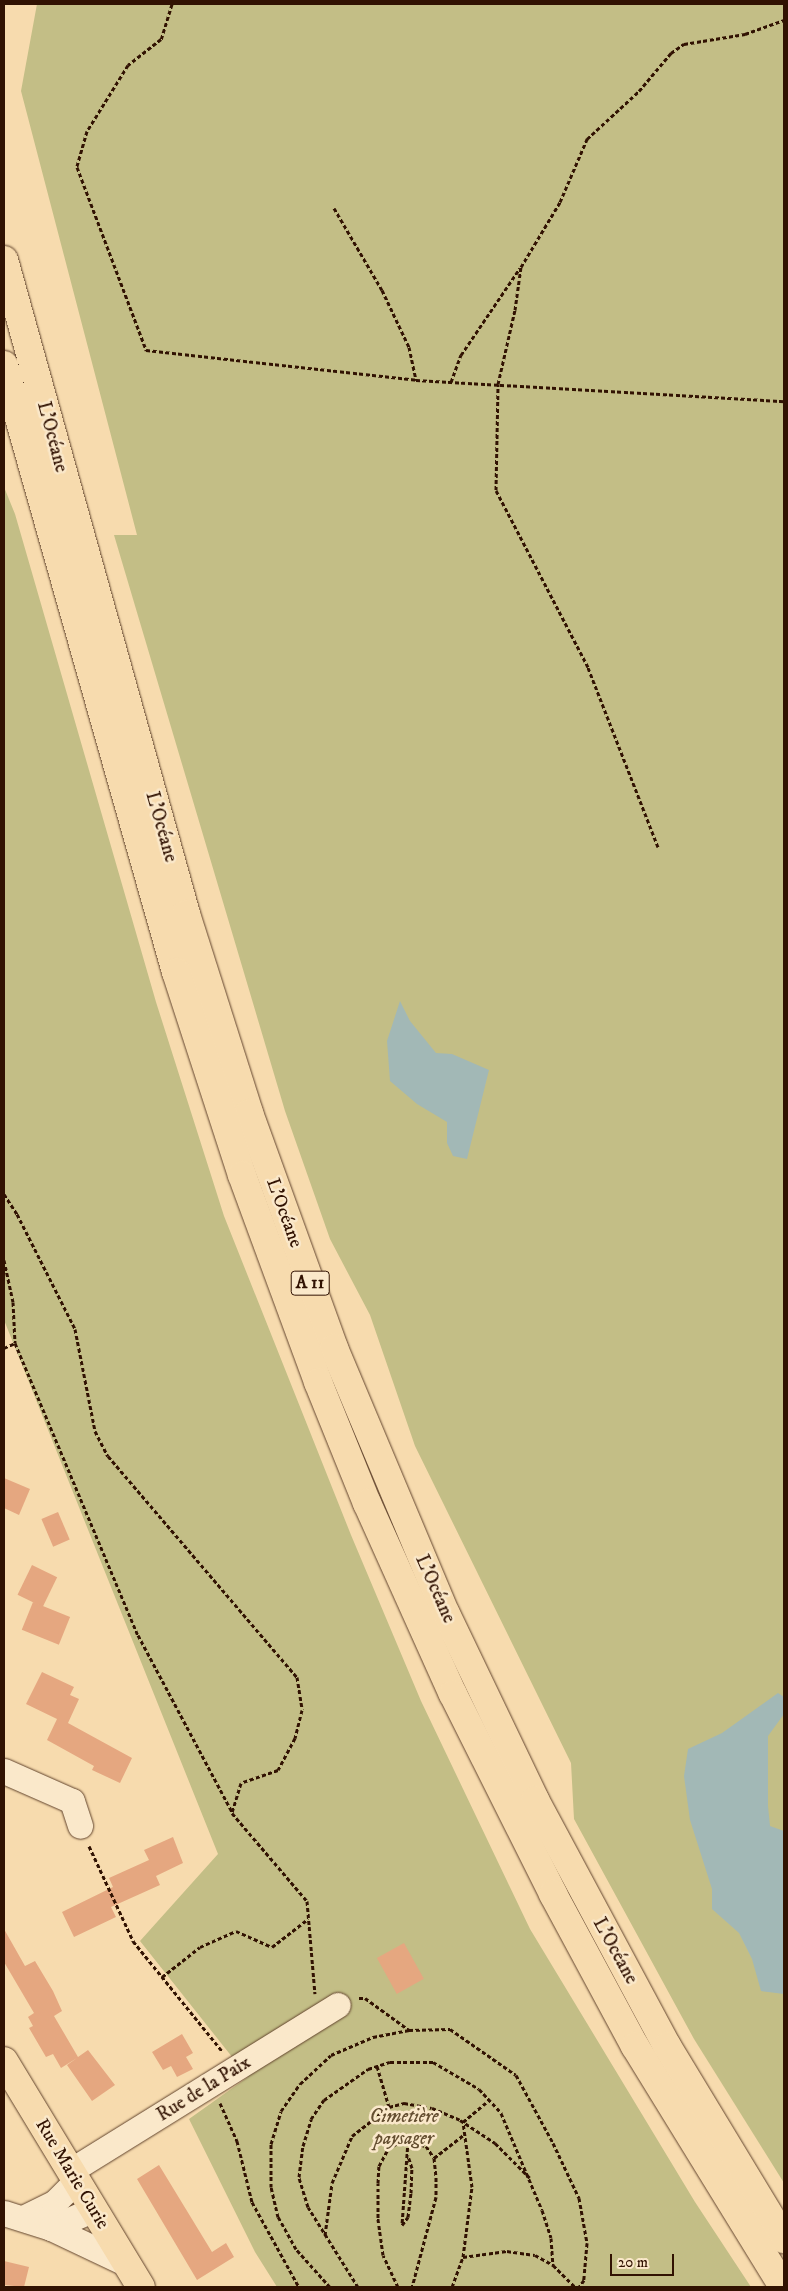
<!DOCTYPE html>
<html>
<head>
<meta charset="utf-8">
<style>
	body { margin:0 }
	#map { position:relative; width:788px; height:2291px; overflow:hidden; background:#f7dbae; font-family:"IM FELL DW Pica",serif }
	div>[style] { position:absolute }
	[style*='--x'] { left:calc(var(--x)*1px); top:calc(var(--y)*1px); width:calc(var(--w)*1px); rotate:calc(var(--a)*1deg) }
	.green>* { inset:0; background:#c3be86 }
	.water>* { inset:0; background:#a2b8b6 }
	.building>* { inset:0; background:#e5a780; transform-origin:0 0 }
	.path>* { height:3px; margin-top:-1.5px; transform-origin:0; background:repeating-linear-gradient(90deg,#311202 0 4px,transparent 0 6.5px) }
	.roads { filter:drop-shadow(0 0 1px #62442d) drop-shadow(0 0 1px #62442d) }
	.minor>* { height:25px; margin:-12.5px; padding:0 12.5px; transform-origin:12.5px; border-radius:12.5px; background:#fae8ca }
	.major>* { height:28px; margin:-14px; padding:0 14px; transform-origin:14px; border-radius:14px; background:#f7dbae }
	.highway>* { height:28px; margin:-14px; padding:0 14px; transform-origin:14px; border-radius:14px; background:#f7dbae }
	span { translate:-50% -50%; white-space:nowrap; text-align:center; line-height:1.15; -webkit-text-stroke:5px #fae8ca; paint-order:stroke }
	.shield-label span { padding:1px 4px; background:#fae8ca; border:1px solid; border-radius:4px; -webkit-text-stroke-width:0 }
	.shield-label { font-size:18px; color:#311202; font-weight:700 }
	.street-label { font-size:19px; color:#311202 }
	.park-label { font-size:19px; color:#644e30; font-style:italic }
	.frame { position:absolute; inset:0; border:5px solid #311202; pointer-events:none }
	.scale { position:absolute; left:610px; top:2254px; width:64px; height:22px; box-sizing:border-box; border:2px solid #311202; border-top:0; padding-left:6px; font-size:15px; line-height:18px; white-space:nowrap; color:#311202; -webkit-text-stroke:4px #fae8ca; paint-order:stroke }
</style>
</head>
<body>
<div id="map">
	<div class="green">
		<div style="clip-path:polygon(37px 4px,784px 4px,784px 2183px,694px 2039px,574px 1819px,571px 1763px,415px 1446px,370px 1315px,330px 1239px,285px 1111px,114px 535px,137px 535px,21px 91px)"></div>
		<div style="clip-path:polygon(4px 487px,15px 514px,156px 1002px,224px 1216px,351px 1535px,421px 1701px,530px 1929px,695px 2202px,751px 2287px,277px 2287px,255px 2252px,189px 2119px,248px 2077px,140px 1941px,218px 1854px,4px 1320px)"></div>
	</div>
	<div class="water">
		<div style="clip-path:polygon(400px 1001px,410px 1021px,436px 1053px,452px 1054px,489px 1070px,467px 1159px,453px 1156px,447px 1143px,447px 1122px,417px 1104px,390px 1081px,387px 1041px)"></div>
		<div style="clip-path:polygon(778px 1693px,784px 1697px,784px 1714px,768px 1736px,768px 1806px,770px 1826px,784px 1831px,784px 1994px,761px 1991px,752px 1959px,739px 1933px,712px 1909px,712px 1889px,690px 1820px,684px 1776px,688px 1749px,722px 1733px)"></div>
	</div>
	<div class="building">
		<div style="clip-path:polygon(4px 1478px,30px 1489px,19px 1515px,4px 1508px)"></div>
		<div style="left:58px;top:1512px;width:30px;height:18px;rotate:67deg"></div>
		<div style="left:32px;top:1565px;width:28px;height:33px;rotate:26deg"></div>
		<div style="left:33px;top:1602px;width:40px;height:30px;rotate:22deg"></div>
		<div style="clip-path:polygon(42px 1672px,74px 1687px,70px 1695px,79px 1699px,68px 1723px,132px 1758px,120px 1783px,92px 1770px,94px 1766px,47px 1740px,57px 1719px,26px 1704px)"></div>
		<div style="clip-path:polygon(173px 1837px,183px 1863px,156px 1876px,160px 1885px,111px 1907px,116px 1917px,74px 1937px,62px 1912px,113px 1887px,109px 1878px,149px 1860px,144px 1850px)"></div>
		<div style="clip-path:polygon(4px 1929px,25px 1966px,35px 1961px,53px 1991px,62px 2011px,54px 2016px,78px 2057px,88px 2050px,115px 2085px,92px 2101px,67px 2065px,77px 2058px,61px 2068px,53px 2054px,46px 2057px,29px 2028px,33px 2026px,28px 2017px,34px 2013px,4px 1962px)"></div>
		<div style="left:404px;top:1943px;width:41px;height:31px;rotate:61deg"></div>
		<div style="clip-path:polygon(182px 2034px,193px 2053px,186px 2057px,193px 2069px,177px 2077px,171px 2066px,163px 2070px,152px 2052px)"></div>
		<div style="clip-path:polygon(159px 2165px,212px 2252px,226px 2243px,234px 2257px,197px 2280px,137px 2179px)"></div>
		<div style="clip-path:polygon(4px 2261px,29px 2267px,24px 2287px,4px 2285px)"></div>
	</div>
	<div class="path">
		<div style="--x:172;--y:4;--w:37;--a:107"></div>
		<div style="--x:161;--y:39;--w:42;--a:141.8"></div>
		<div style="--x:128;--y:65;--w:78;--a:121.8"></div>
		<div style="--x:87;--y:131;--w:37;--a:106"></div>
		<div style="--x:77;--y:167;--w:196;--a:69.3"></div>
		<div style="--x:146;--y:350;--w:272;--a:6.3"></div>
		<div style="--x:416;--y:380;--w:369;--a:3.3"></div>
		<div style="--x:334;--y:208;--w:95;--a:59.7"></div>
		<div style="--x:382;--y:290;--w:63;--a:64.7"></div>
		<div style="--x:409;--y:347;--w:34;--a:78"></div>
		<div style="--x:451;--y:382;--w:29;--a:-70"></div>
		<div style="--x:461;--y:355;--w:105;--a:-55.9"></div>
		<div style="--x:658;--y:847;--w:193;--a:-111.3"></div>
		<div style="--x:588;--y:667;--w:199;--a:-117.5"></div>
		<div style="--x:496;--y:490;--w:106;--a:-88.9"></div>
		<div style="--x:498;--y:384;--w:76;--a:-77.1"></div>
		<div style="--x:515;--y:310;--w:43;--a:-82.1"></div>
		<div style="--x:521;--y:267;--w:76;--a:-59"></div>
		<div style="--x:560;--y:202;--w:69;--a:-66.8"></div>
		<div style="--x:587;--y:139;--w:71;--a:-42.7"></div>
		<div style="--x:639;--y:91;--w:50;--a:-49.9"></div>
		<div style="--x:671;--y:53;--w:16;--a:-35"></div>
		<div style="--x:684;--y:44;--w:62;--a:-9.3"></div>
		<div style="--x:745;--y:34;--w:41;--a:-19.7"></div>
		<div style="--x:4;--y:1194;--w:24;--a:57"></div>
		<div style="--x:17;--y:1214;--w:129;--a:63.2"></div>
		<div style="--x:75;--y:1329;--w:104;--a:78.9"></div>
		<div style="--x:95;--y:1431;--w:28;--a:63"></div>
		<div style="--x:108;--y:1456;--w:291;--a:49.5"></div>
		<div style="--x:297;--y:1677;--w:33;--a:81"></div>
		<div style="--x:302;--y:1710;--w:29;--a:104"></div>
		<div style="--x:295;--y:1738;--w:36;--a:118"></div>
		<div style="--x:278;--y:1770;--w:39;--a:161"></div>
		<div style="--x:241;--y:1783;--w:31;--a:107"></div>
		<div style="--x:232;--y:1813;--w:116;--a:49.6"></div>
		<div style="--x:307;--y:1901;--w:93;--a:85.1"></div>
		<div style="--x:4;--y:1260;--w:43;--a:77.9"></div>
		<div style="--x:13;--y:1302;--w:41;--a:87.2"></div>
		<div style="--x:15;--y:1343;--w:317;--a:67.2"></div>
		<div style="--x:138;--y:1635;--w:200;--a:62"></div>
		<div style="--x:4;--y:1348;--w:12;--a:-24"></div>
		<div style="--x:89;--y:1846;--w:105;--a:65.1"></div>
		<div style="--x:133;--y:1941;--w:141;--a:51"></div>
		<div style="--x:162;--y:1977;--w:48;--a:-38.3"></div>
		<div style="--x:200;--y:1947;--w:39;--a:-24"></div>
		<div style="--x:236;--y:1931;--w:39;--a:24"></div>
		<div style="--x:272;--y:1947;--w:46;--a:-37.9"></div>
		<div style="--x:359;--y:1998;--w:6;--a:0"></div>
		<div style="--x:365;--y:1998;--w:54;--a:36"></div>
		<div style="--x:377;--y:2066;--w:43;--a:73.7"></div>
		<div style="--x:220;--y:2103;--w:42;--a:65.9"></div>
		<div style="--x:237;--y:2141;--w:63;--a:76.2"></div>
		<div style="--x:252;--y:2202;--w:97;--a:61.1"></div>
		<div style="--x:408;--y:2141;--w:84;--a:94.1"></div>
		<div style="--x:402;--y:2225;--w:10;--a:-53"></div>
		<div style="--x:408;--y:2217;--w:24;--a:-83"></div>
		<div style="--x:411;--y:2193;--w:25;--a:-88"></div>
		<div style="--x:412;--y:2168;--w:13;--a:-108"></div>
		<div style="--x:434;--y:2158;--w:39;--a:-38"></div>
		<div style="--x:325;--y:2235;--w:52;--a:-82.3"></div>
		<div style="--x:332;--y:2183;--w:51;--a:-66.9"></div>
		<div style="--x:352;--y:2136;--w:47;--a:-38.1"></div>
		<div style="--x:389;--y:2107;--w:16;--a:-15"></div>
		<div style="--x:404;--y:2103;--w:28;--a:10"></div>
		<div style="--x:432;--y:2108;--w:30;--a:23"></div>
		<div style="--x:460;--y:2120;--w:42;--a:33.3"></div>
		<div style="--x:495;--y:2143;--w:49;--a:45"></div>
		<div style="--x:463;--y:2257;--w:71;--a:-82.7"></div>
		<div style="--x:472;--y:2187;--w:66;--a:-97.9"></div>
		<div style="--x:463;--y:2122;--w:34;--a:-40"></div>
		<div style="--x:330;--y:2287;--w:51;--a:-131.8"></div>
		<div style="--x:296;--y:2249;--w:37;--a:-119"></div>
		<div style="--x:278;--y:2217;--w:31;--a:-103"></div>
		<div style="--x:271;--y:2187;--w:43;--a:-90"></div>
		<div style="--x:271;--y:2144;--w:34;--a:-73"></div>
		<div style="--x:281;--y:2111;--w:33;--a:-55"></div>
		<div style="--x:300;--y:2084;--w:42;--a:-43.1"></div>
		<div style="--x:331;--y:2055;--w:46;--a:-23.2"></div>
		<div style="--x:373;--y:2037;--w:37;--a:-11"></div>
		<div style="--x:409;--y:2030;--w:41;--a:-1.4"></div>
		<div style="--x:450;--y:2029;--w:80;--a:34.9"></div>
		<div style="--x:516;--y:2075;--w:77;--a:61.4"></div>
		<div style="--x:553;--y:2143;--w:61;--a:64.7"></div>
		<div style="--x:579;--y:2198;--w:46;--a:79.9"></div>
		<div style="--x:587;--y:2243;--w:37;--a:95"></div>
		<div style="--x:584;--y:2280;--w:9;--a:126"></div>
		<div style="--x:358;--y:2287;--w:94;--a:-122"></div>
		<div style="--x:308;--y:2207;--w:31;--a:-107"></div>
		<div style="--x:299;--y:2177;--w:31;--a:-83"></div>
		<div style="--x:303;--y:2146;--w:28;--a:-73"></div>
		<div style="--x:311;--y:2119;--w:23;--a:-56"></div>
		<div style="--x:324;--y:2100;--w:54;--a:-35.2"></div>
		<div style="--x:368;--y:2069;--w:23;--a:-18"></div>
		<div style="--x:390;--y:2062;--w:43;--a:0"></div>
		<div style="--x:433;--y:2062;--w:53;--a:30.4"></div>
		<div style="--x:479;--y:2089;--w:33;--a:47"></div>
		<div style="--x:501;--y:2113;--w:105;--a:67.1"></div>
		<div style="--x:542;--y:2210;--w:29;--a:72"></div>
		<div style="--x:551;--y:2238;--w:27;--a:86"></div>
		<div style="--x:398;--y:2287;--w:35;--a:-115"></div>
		<div style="--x:383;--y:2255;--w:37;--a:-98"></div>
		<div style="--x:378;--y:2218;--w:35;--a:-90"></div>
		<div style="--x:378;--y:2183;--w:17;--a:-87"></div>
		<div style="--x:379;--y:2166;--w:19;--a:-62"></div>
		<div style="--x:388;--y:2149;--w:15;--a:-32"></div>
		<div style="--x:401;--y:2141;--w:7;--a:0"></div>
		<div style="--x:408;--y:2141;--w:19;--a:16"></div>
		<div style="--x:426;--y:2146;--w:14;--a:56"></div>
		<div style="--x:434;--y:2158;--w:19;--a:84"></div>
		<div style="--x:436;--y:2177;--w:20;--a:90"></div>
		<div style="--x:436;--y:2197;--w:93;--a:104.9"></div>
		<div style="--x:452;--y:2287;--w:32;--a:-70"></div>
		<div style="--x:463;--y:2257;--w:44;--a:-7.8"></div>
		<div style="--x:507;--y:2251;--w:28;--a:8"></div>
		<div style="--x:535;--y:2255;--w:21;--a:29"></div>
		<div style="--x:553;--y:2265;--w:31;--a:45"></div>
	</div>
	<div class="roads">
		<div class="minor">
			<div style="--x:4;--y:1771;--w:74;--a:23.8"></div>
			<div style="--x:72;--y:1801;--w:26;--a:72"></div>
			<div style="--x:70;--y:2171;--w:315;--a:-31.8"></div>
			<div style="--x:4;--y:2213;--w:49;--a:17.7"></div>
			<div style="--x:51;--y:2228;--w:47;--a:-23.8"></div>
			<div style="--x:23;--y:2218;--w:34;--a:-26"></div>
			<div style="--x:54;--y:2203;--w:31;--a:-45"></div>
			<div style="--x:51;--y:2228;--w:84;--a:25.3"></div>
		</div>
		<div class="major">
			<div style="--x:4;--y:2061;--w:264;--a:58.8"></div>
		</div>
		<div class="highway">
			<div style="--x:4;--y:260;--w:679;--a:74.45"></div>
			<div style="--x:186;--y:914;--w:209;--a:72.4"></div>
			<div style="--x:249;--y:1113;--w:250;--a:70.1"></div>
			<div style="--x:334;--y:1348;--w:289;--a:67.2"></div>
			<div style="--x:446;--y:1614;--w:206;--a:64.4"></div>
			<div style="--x:535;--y:1800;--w:279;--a:61.8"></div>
			<div style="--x:667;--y:2046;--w:226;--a:58.8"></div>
			<div style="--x:4;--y:365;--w:631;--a:74.18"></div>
			<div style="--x:176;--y:972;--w:213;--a:72"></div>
			<div style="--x:242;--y:1175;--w:221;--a:69.8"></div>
			<div style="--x:318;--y:1382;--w:131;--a:68"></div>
			<div style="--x:367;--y:1503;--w:209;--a:65.8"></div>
			<div style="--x:453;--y:1694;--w:224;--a:63.4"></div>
			<div style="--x:553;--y:1894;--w:173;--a:61.7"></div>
			<div style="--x:635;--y:2046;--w:283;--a:58.4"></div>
		</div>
	</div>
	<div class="shield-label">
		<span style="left:310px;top:1283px">A 11</span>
	</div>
	<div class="street-label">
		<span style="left:52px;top:437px;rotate:75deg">L’Océane</span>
		<span style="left:161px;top:827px;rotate:74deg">L’Océane</span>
		<span style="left:284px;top:1213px;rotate:70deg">L’Océane</span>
		<span style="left:435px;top:1589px;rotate:66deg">L’Océane</span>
		<span style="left:615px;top:1951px;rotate:61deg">L’Océane</span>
		<span style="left:204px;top:2089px;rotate:-32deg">Rue de la Paix</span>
		<span style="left:72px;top:2174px;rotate:59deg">Rue Marie Curie</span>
	</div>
	<div class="park-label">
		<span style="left:404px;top:2128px">Cimetière<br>paysager</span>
	</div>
	<div class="frame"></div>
	<div class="scale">20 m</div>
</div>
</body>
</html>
